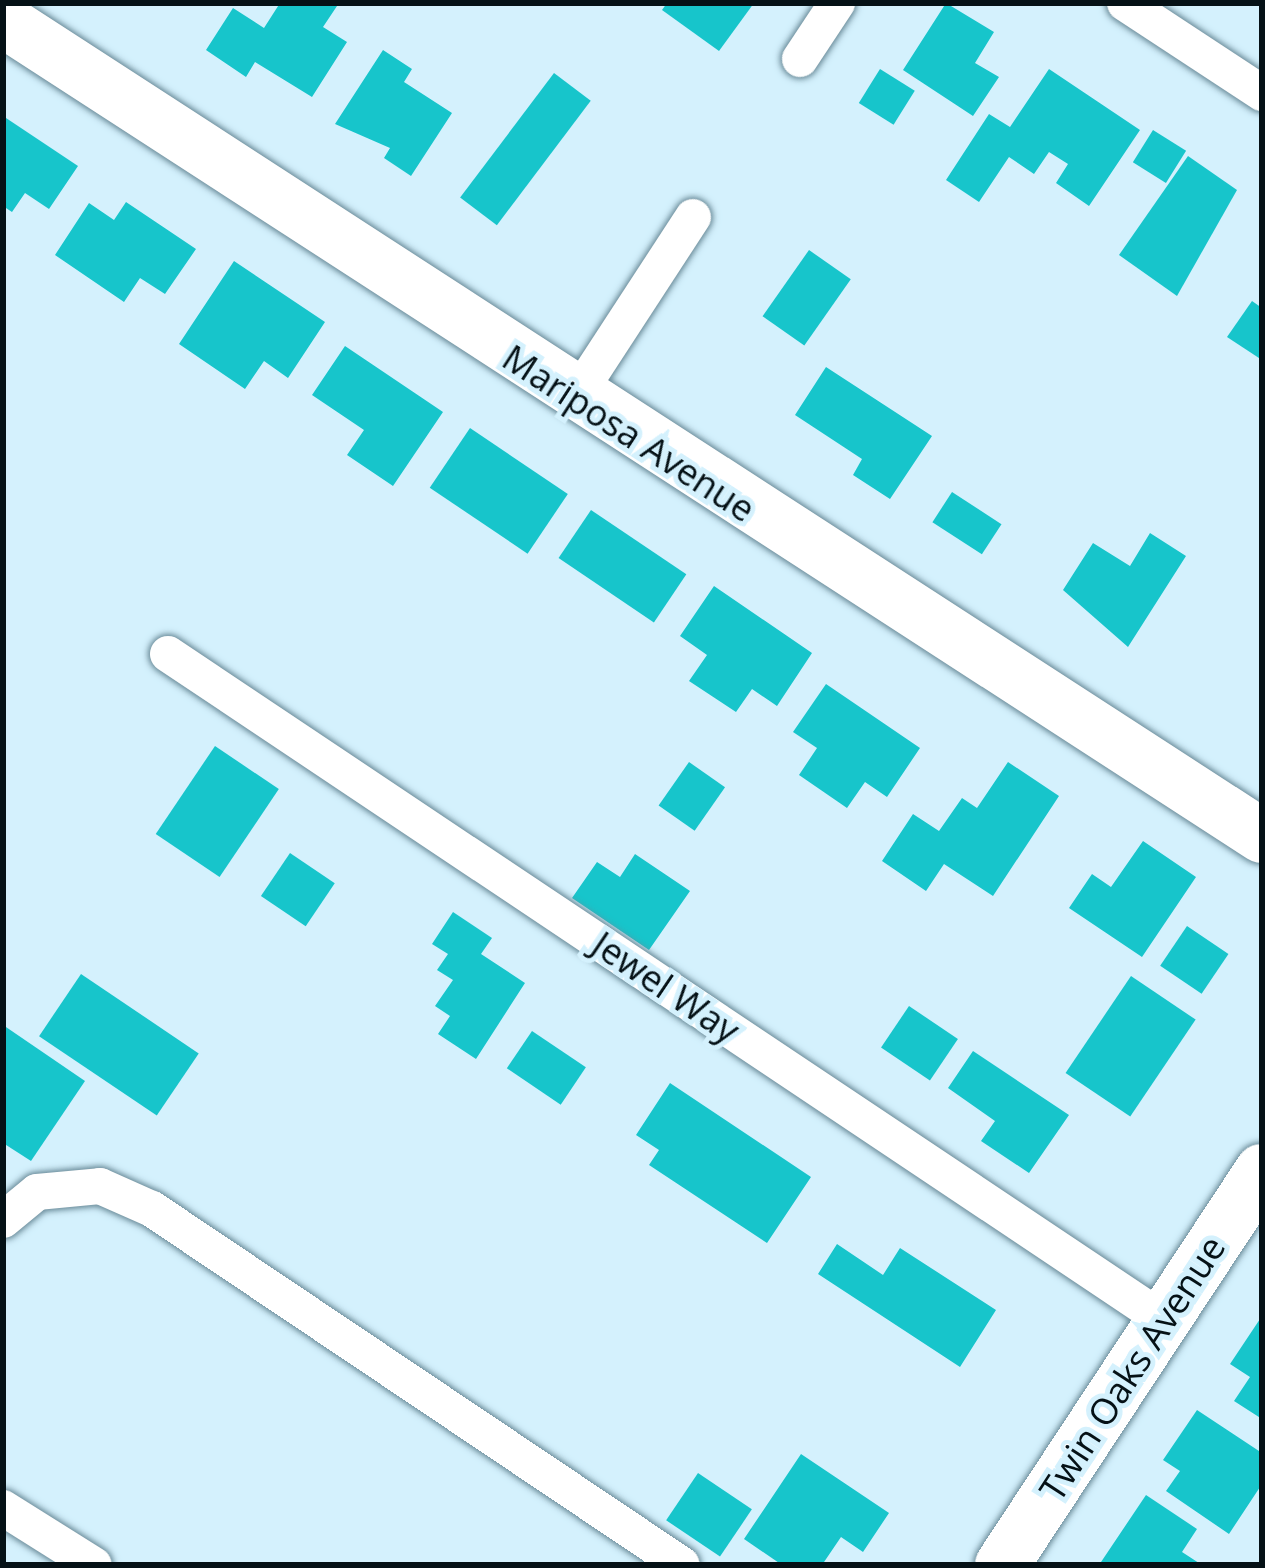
<!DOCTYPE html>
<html>
<head>
<meta charset="utf-8">
<style>
	body { margin:0 }
	#map { position:relative; width:1265px; height:1568px; overflow:hidden; background:#d4f1fd; font-family:"Open Sans",sans-serif }
	div>[style] { position:absolute }
	[style*='--x'] { left:calc(var(--x)*1px); top:calc(var(--y)*1px); width:calc(var(--w)*1px); rotate:calc(var(--a)*1deg) }
	.building>* { inset:0; background:#17c5cb; transform-origin:0 0 }
	.roads { filter:drop-shadow(0 0 3px #698a98) drop-shadow(0 0 3px #698a98) }
	.street>* { height:36px; margin:-18px; padding:0 18px; transform-origin:18px; border-radius:18px; background:#fff }
	.secondary>* { height:54px; margin:-27px; padding:0 27px; transform-origin:27px; border-radius:27px; background:#fff }
	span { translate:-50% -50%; white-space:nowrap; text-align:center; line-height:1.15; -webkit-text-stroke:10px #d4f1fd; paint-order:stroke }
	.street-label { font-size:36px; color:#051116 }
	.frame { position:absolute; inset:0; border:6px solid #051116; pointer-events:none }
</style>
</head>
<body>
<div id="map">
	<div class="building">
		<div style="clip-path:polygon(280px 3px,339px 3px,323px 27px,347px 42px,312px 97px,255px 62px,246px 77px,206px 50px,233px 8px,264px 28px)"></div>
		<div style="clip-path:polygon(667px 3px,754px 3px,719px 51px,662px 10px)"></div>
		<div style="clip-path:polygon(946px 3px,994px 32px,975px 63px,999px 77px,973px 116px,903px 70px)"></div>
		<div style="clip-path:polygon(383px 50px,412px 69px,404px 82px,452px 113px,411px 176px,384px 158px,390px 148px,335px 124px)"></div>
		<div style="left:880px;top:69px;width:41px;height:40px;rotate:32deg"></div>
		<div style="clip-path:polygon(1049px 69px,1140px 130px,1089px 206px,1056px 183px,1068px 164px,1049px 152px,1034px 174px,1009px 157px,979px 202px,946px 180px,989px 114px,1010px 127px)"></div>
		<div style="left:554px;top:73px;width:46px;height:156px;rotate:37deg"></div>
		<div style="clip-path:polygon(3px 116px,78px 166px,49px 209px,25px 193px,12px 212px,3px 206px)"></div>
		<div style="left:1153px;top:130px;width:39px;height:38px;rotate:32deg"></div>
		<div style="clip-path:polygon(1188px 156px,1237px 190px,1177px 296px,1119px 255px)"></div>
		<div style="clip-path:polygon(126px 202px,196px 249px,165px 294px,140px 278px,124px 302px,55px 255px,89px 203px,114px 220px)"></div>
		<div style="left:809px;top:250px;width:51px;height:81px;rotate:35deg"></div>
		<div style="clip-path:polygon(234px 261px,325px 322px,288px 378px,264px 361px,245px 389px,179px 344px)"></div>
		<div style="clip-path:polygon(1252px 301px,1262px 308px,1262px 360px,1227px 337px)"></div>
		<div style="clip-path:polygon(345px 346px,443px 412px,393px 486px,347px 455px,364px 430px,312px 395px)"></div>
		<div style="clip-path:polygon(826px 367px,932px 436px,890px 499px,853px 475px,862px 459px,795px 415px)"></div>
		<div style="left:470px;top:428px;width:118px;height:72px;rotate:34deg"></div>
		<div style="left:952px;top:492px;width:59px;height:36px;rotate:33deg"></div>
		<div style="left:591px;top:510px;width:115px;height:58px;rotate:34deg"></div>
		<div style="clip-path:polygon(1150px 533px,1186px 556px,1128px 647px,1063px 590px,1093px 543px,1130px 566px)"></div>
		<div style="clip-path:polygon(714px 586px,812px 653px,777px 706px,752px 689px,736px 712px,689px 681px,707px 655px,680px 636px)"></div>
		<div style="clip-path:polygon(826px 684px,920px 748px,887px 797px,865px 782px,847px 808px,799px 775px,817px 748px,793px 732px)"></div>
		<div style="left:215px;top:746px;width:77px;height:106px;rotate:34deg"></div>
		<div style="left:689px;top:762px;width:44px;height:53px;rotate:35deg"></div>
		<div style="clip-path:polygon(1008px 762px,1059px 796px,993px 896px,944px 864px,926px 891px,882px 861px,913px 814px,939px 831px,962px 798px,977px 808px)"></div>
		<div style="clip-path:polygon(1143px 841px,1196px 877px,1142px 957px,1069px 908px,1092px 874px,1111px 887px)"></div>
		<div style="left:290px;top:853px;width:54px;height:52px;rotate:34deg"></div>
		<div style="clip-path:polygon(635px 854px,690px 891px,649px 950px,572px 898px,597px 862px,620px 877px)"></div>
		<div style="clip-path:polygon(453px 912px,492px 938px,481px 954px,525px 983px,476px 1059px,438px 1034px,450px 1016px,435px 1006px,453px 980px,437px 970px,448px 954px,432px 944px)"></div>
		<div style="left:1187px;top:926px;width:50px;height:48px;rotate:34deg"></div>
		<div style="left:81px;top:974px;width:142px;height:75px;rotate:34deg"></div>
		<div style="left:1131px;top:976px;width:78px;height:117px;rotate:34deg"></div>
		<div style="left:909px;top:1006px;width:59px;height:50px;rotate:34deg"></div>
		<div style="clip-path:polygon(3px 1025px,85px 1081px,31px 1161px,3px 1143px)"></div>
		<div style="left:532px;top:1031px;width:65px;height:45px;rotate:34deg"></div>
		<div style="clip-path:polygon(973px 1051px,1069px 1115px,1029px 1173px,981px 1141px,995px 1121px,948px 1088px)"></div>
		<div style="clip-path:polygon(670px 1083px,811px 1177px,767px 1243px,649px 1165px,659px 1150px,636px 1135px)"></div>
		<div style="clip-path:polygon(837px 1244px,883px 1275px,900px 1248px,996px 1310px,960px 1367px,818px 1274px)"></div>
		<div style="clip-path:polygon(1262px 1316px,1262px 1419px,1234px 1401px,1250px 1377px,1230px 1364px)"></div>
		<div style="clip-path:polygon(1197px 1410px,1262px 1453px,1262px 1484px,1229px 1534px,1166px 1491px,1180px 1471px,1163px 1460px)"></div>
		<div style="clip-path:polygon(801px 1454px,889px 1513px,863px 1552px,841px 1537px,822px 1565px,782px 1565px,744px 1539px)"></div>
		<div style="left:698px;top:1473px;width:65px;height:57px;rotate:34deg"></div>
		<div style="clip-path:polygon(1146px 1495px,1197px 1529px,1182px 1552px,1202px 1565px,1099px 1565px)"></div>
	</div>
	<div class="roads">
		<div class="street">
			<div style="--x:1125;--y:3;--w:164;--a:33.3"></div>
			<div style="--x:800;--y:59;--w:67;--a:-56.5"></div>
			<div style="--x:575;--y:398;--w:216;--a:-56.9"></div>
			<div style="--x:168;--y:654;--w:1198;--a:33.77"></div>
			<div style="--x:3;--y:1220;--w:44;--a:-39.5"></div>
			<div style="--x:37;--y:1192;--w:63;--a:-5.4"></div>
			<div style="--x:100;--y:1186;--w:57;--a:23.9"></div>
			<div style="--x:152;--y:1209;--w:638;--a:33.89"></div>
			<div style="--x:3;--y:1508;--w:107;--a:32.1"></div>
		</div>
		<div class="secondary">
			<div style="--x:3;--y:20;--w:1500;--a:32.95"></div>
			<div style="--x:1002;--y:1565;--w:472;--a:-56.6"></div>
		</div>
	</div>
	<div class="street-label">
		<span style="left:629px;top:433px;rotate:33deg">Mariposa Avenue</span>
		<span style="left:666px;top:987px;rotate:34deg">Jewel Way</span>
		<span style="left:1132px;top:1368px;rotate:-57deg">Twin Oaks Avenue</span>
	</div>
	<div class="frame"></div>
</div>
</body>
</html>
